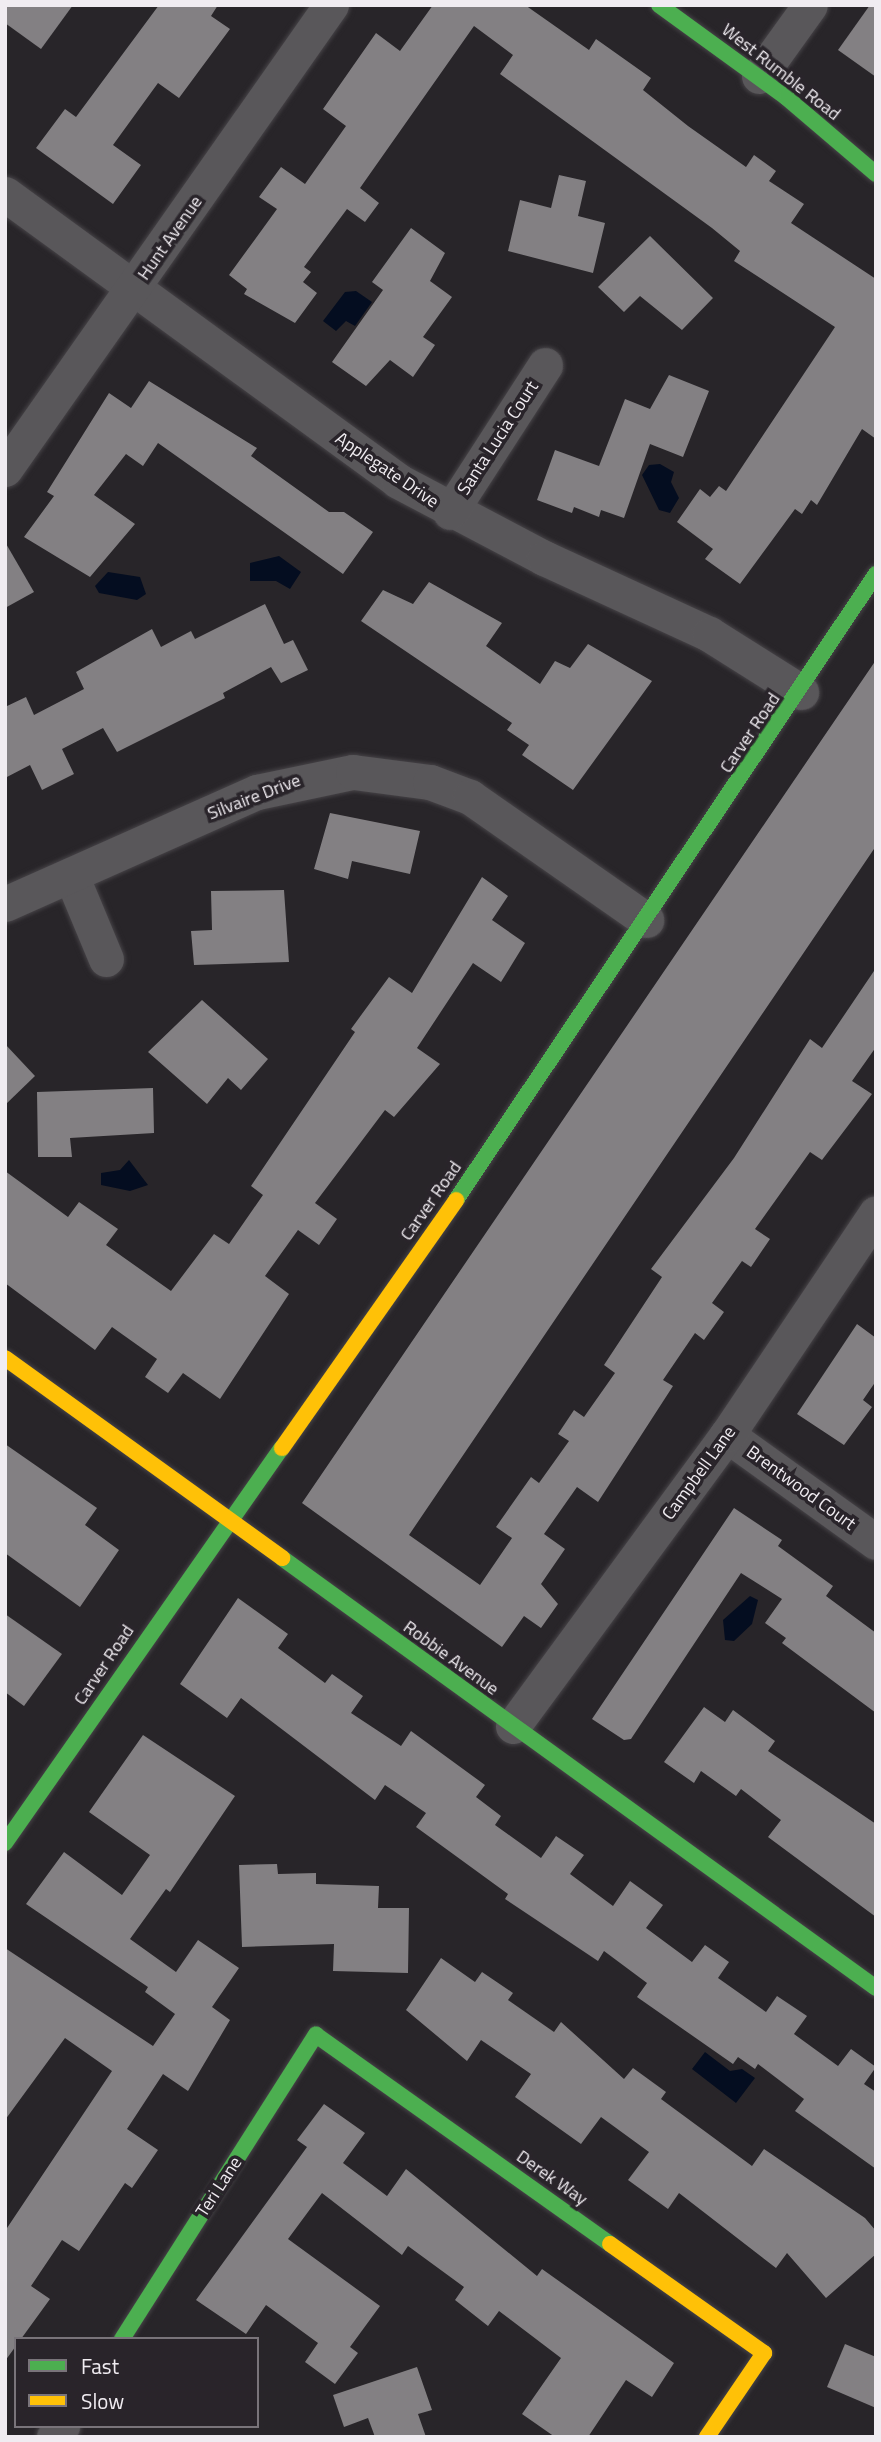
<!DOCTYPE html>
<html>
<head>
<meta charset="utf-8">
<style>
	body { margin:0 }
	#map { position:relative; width:881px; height:2442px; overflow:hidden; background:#282529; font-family:"Titillium Web",sans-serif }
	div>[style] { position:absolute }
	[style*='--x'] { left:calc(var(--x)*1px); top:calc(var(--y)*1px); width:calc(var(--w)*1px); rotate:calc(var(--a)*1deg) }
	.water>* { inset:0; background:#040d20 }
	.building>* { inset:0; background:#838083 }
	.roads { filter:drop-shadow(0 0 2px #464347) drop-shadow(0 0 2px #464347) }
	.street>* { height:35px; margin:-17.5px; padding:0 17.5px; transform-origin:17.5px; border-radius:17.5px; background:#59575a }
	.fast>* { height:16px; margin:-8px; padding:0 8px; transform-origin:8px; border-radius:8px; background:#4caf50 }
	.slow>* { height:16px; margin:-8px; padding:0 8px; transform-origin:8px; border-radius:8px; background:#ffc107 }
	span { translate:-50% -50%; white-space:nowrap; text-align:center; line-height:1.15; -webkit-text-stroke:7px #29242a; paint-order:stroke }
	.street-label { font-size:18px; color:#f0ecf1 }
	.frame { position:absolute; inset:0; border:7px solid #f0ecf1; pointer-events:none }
	.legend { position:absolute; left:14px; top:2337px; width:245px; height:91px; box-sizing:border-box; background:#29242a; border:2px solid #79747a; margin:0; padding:9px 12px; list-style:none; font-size:21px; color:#f0ecf1 }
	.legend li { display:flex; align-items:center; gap:14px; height:35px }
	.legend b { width:35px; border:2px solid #79747a }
</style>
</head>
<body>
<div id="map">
	<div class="water">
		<div style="clip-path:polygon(356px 291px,372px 302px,355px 326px,346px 321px,336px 331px,323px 321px,345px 292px)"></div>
		<div style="clip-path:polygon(660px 464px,674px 472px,671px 482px,679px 498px,670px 513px,659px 510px,642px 475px,649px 465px)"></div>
		<div style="clip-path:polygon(279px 556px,301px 572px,290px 589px,276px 581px,250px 581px,250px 563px)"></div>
		<div style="clip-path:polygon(108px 572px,140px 577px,146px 594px,137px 600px,99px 593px,95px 586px)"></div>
		<div style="clip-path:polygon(129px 1160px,148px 1185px,130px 1191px,101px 1185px,101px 1173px,120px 1170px)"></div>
		<div style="clip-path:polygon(750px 1596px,758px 1600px,752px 1624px,734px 1641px,725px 1640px,723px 1620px)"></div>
		<div style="clip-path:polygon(705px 2052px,730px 2071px,742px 2069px,755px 2078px,736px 2103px,692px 2069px)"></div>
	</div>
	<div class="building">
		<div style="clip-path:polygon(5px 5px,73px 5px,41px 49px,5px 23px)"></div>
		<div style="clip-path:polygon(159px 5px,218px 5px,211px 16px,230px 29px,179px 98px,158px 83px,113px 145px,141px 165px,113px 204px,36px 148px,65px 109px,76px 117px)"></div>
		<div style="clip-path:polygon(433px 5px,525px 5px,589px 50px,596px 39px,651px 78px,643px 90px,688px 126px,746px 167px,754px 155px,776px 171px,769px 181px,804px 204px,791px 223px,876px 279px,876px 439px,862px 429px,817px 505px,811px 500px,802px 514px,795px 509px,740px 584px,705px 559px,713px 549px,677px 522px,700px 489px,710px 497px,719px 486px,726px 491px,835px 327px,734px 261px,740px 251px,712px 228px,500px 74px,513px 55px,474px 26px,360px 188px,379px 203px,365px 222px,347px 209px,304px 267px,311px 272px,303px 282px,317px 293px,295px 323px,244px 294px,247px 289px,229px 275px,277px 209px,259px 197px,281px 167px,305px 184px,346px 126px,323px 109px,376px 33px,400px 51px)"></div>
		<div style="clip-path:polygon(870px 5px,876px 5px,876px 77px,838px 50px)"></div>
		<div style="clip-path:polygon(559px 175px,586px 181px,578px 216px,605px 223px,593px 273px,508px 251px,520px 200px,551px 208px)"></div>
		<div style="clip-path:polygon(411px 228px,445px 253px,430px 281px,452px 297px,423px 337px,435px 345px,413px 377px,390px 360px,366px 386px,332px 362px,383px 290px,372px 282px)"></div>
		<div style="clip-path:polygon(650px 236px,713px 298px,682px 330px,640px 296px,624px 312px,598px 287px)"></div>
		<div style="clip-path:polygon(669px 375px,709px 391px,683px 457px,650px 444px,624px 518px,601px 510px,599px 517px,574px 507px,572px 513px,537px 500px,555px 450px,599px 466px,625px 399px,650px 409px)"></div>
		<div style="clip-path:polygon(149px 381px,257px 448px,251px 456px,329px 512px,344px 512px,373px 532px,343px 574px,158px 443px,143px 466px,126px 454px,94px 495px,135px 524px,90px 577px,24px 537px,54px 496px,47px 492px,109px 393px,131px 408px)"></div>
		<div style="clip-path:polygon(5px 542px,34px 592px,5px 608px)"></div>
		<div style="clip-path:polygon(429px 582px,502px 623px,486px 646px,540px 684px,555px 661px,570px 668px,588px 644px,652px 681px,573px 790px,522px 755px,529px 745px,507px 730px,512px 723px,361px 621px,383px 590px,413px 604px)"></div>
		<div style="clip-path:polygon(265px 604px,284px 644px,293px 640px,308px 670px,281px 683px,271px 667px,223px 693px,225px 698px,117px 752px,103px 728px,62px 749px,74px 774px,42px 790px,30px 765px,5px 778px,5px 707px,26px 697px,34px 715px,84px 689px,76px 672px,152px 629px,161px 647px,191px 631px,195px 639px)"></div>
		<div style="clip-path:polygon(876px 660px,876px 846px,409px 1535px,480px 1585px,512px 1538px,496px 1527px,531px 1477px,539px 1483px,569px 1441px,558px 1434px,574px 1410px,584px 1417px,615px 1373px,604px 1365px,662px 1277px,651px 1269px,734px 1158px,810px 1039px,822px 1048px,876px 968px,876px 1047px,852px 1081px,872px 1094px,822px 1160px,810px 1152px,755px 1229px,770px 1239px,751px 1267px,742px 1261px,712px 1303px,724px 1312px,704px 1340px,695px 1333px,663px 1380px,673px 1386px,598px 1502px,577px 1487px,544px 1534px,565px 1549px,541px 1584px,558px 1604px,541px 1628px,524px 1616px,502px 1647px,302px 1503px)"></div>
		<div style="clip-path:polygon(330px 813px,420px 831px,410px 874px,352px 861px,348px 879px,314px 869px)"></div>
		<div style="clip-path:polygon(482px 877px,508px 896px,492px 920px,525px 943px,501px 982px,473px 963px,417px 1048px,440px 1064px,394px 1117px,385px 1110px,315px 1203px,337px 1219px,319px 1245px,298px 1230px,265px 1276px,289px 1294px,220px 1399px,183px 1373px,168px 1393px,145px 1377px,157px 1359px,112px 1327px,95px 1350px,5px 1283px,5px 1171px,68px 1217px,79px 1202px,118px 1229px,106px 1245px,171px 1291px,214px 1234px,229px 1244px,263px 1195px,251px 1186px,355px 1032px,351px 1029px,389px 977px,412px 993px)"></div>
		<div style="clip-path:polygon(284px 890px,289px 962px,194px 965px,191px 931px,212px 930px,211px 891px)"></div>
		<div style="clip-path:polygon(202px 1000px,268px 1059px,241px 1090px,228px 1078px,207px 1104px,148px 1052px)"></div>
		<div style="clip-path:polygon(5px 1044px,35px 1076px,5px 1105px)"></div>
		<div style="clip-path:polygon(153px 1088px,154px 1133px,70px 1138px,72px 1157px,38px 1157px,37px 1092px)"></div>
		<div style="clip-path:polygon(857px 1324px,876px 1338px,876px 1381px,863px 1400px,872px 1407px,844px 1445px,797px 1414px)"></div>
		<div style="clip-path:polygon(5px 1444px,97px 1508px,85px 1525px,119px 1550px,80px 1607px,5px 1553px)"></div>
		<div style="clip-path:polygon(734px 1508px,782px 1540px,778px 1546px,833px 1586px,826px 1596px,876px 1633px,876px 1713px,782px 1643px,786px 1638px,765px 1623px,782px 1599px,741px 1573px,631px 1739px,624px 1740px,592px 1719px)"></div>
		<div style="clip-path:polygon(238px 1598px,288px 1634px,278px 1648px,325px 1683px,332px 1674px,363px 1696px,351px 1713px,401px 1746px,411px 1731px,485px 1785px,476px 1797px,501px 1816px,495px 1825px,541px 1858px,556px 1836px,584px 1855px,570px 1874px,613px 1906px,630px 1881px,663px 1905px,646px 1928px,692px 1962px,705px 1945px,729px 1962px,718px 1978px,766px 2012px,777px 1996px,807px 2016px,794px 2034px,838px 2066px,851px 2049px,876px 2067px,864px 2084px,876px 2092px,876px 2169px,795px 2111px,804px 2099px,758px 2064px,755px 2069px,738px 2057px,733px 2064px,637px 1997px,647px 1983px,604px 1951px,598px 1961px,505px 1899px,508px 1894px,416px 1827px,426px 1813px,385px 1785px,375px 1800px,241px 1698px,227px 1718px,180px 1684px)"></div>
		<div style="clip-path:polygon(5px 1614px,62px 1654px,24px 1706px,5px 1692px)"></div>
		<div style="clip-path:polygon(704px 1707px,725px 1722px,733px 1710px,775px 1741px,768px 1751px,876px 1824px,876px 1917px,768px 1837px,781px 1820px,741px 1789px,736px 1796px,701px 1771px,694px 1783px,664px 1762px)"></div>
		<div style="clip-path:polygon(143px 1735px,235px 1796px,170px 1892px,166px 1889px,130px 1939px,176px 1972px,198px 1940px,239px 1968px,212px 2007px,230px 2020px,188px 2091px,163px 2074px,127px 2129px,158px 2150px,132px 2188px,125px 2183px,79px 2251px,62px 2240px,31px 2286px,50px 2299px,5px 2361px,5px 2231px,112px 2071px,65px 2038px,5px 2120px,5px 1948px,153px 2046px,175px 2014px,145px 1992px,148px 1987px,26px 1904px,64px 1852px,122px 1895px,150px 1855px,89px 1812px)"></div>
		<div style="clip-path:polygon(277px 1864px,278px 1874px,316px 1873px,316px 1884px,379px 1886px,378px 1908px,409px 1908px,408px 1973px,333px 1971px,334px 1944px,242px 1947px,239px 1865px)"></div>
		<div style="clip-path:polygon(441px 1958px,475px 1982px,482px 1972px,513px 1993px,508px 2000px,554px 2032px,561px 2022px,624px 2079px,633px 2068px,666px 2092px,661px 2099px,752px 2166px,764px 2149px,865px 2218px,876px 2231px,876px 2254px,826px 2298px,787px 2253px,776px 2268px,679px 2193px,668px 2209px,628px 2180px,649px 2152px,601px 2117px,581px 2144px,515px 2097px,531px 2074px,481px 2040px,467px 2061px,406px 2010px)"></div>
		<div style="clip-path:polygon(324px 2104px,365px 2133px,343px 2163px,387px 2196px,406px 2169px,537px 2276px,542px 2269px,674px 2363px,652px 2397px,626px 2380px,588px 2437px,555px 2437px,522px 2414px,561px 2358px,499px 2311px,488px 2326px,455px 2300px,464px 2287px,408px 2246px,402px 2255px,322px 2193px,288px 2239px,380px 2306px,350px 2347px,358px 2353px,335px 2384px,305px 2362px,318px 2343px,266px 2305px,246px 2334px,196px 2300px,307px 2147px,297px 2140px)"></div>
		<div style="clip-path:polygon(845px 2344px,876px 2357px,876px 2408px,827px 2387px)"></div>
		<div style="clip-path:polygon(417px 2367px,432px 2410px,418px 2414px,426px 2437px,375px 2437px,368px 2418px,344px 2427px,333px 2395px)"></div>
	</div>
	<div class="roads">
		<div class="street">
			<div style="--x:759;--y:76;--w:87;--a:-54.3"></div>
			<div style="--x:5;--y:194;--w:487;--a:36.1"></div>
			<div style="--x:398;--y:481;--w:165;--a:27.8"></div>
			<div style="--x:544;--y:558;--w:182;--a:24.7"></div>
			<div style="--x:709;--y:634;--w:109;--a:32.2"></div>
			<div style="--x:5;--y:469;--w:567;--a:-54.91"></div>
			<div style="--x:450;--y:512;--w:175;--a:-57.1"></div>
			<div style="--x:71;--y:875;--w:91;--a:67.4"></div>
			<div style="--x:5;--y:904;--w:276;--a:-24"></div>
			<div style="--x:257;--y:792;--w:98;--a:-11.8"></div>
			<div style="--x:353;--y:772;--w:78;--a:7.4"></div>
			<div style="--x:430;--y:782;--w:43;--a:20.6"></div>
			<div style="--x:470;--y:797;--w:215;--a:34.9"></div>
			<div style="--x:727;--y:1435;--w:183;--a:35.7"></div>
			<div style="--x:513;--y:1726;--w:361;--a:-53.7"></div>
			<div style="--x:727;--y:1435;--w:267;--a:-56.1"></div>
			<div style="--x:54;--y:2437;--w:14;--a:-54"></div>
		</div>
		<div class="fast">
			<div style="--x:659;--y:5;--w:158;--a:36"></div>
			<div style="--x:787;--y:98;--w:117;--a:40.5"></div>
			<div style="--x:456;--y:1200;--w:754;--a:-56.14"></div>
			<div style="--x:282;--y:1558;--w:733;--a:35.9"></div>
			<div style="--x:5;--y:1843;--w:482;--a:-55"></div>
			<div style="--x:122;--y:2339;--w:361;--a:-57.5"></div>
			<div style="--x:316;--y:2035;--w:361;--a:35.4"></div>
		</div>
		<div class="slow">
			<div style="--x:5;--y:1358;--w:342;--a:35.8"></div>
			<div style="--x:282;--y:1448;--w:303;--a:-54.9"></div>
			<div style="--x:610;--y:2244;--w:189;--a:35.3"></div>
			<div style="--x:764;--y:2353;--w:102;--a:124.2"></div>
		</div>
	</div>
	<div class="street-label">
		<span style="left:781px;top:72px;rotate:38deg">West Rumble Road</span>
		<span style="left:170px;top:238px;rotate:-55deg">Hunt Avenue</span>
		<span style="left:498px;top:438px;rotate:-57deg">Santa Lucia Court</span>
		<span style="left:387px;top:470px;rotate:34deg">Applegate Drive</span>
		<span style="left:750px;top:733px;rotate:-56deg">Carver Road</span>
		<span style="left:254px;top:797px;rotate:-21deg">Silvaire Drive</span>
		<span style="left:431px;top:1201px;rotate:-55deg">Carver Road</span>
		<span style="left:699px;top:1473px;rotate:-54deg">Campbell Lane</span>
		<span style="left:801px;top:1488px;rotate:36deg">Brentwood Court</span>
		<span style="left:451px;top:1658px;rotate:36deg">Robbie Avenue</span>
		<span style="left:104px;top:1665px;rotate:-56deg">Carver Road</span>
		<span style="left:552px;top:2178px;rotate:35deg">Derek Way</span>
		<span style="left:219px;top:2187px;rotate:-57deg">Teri Lane</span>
	</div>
	<div class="frame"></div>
	<ul class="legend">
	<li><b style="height:9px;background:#4caf50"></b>Fast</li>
	<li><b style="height:9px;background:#ffc107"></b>Slow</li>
	</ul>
</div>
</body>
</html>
